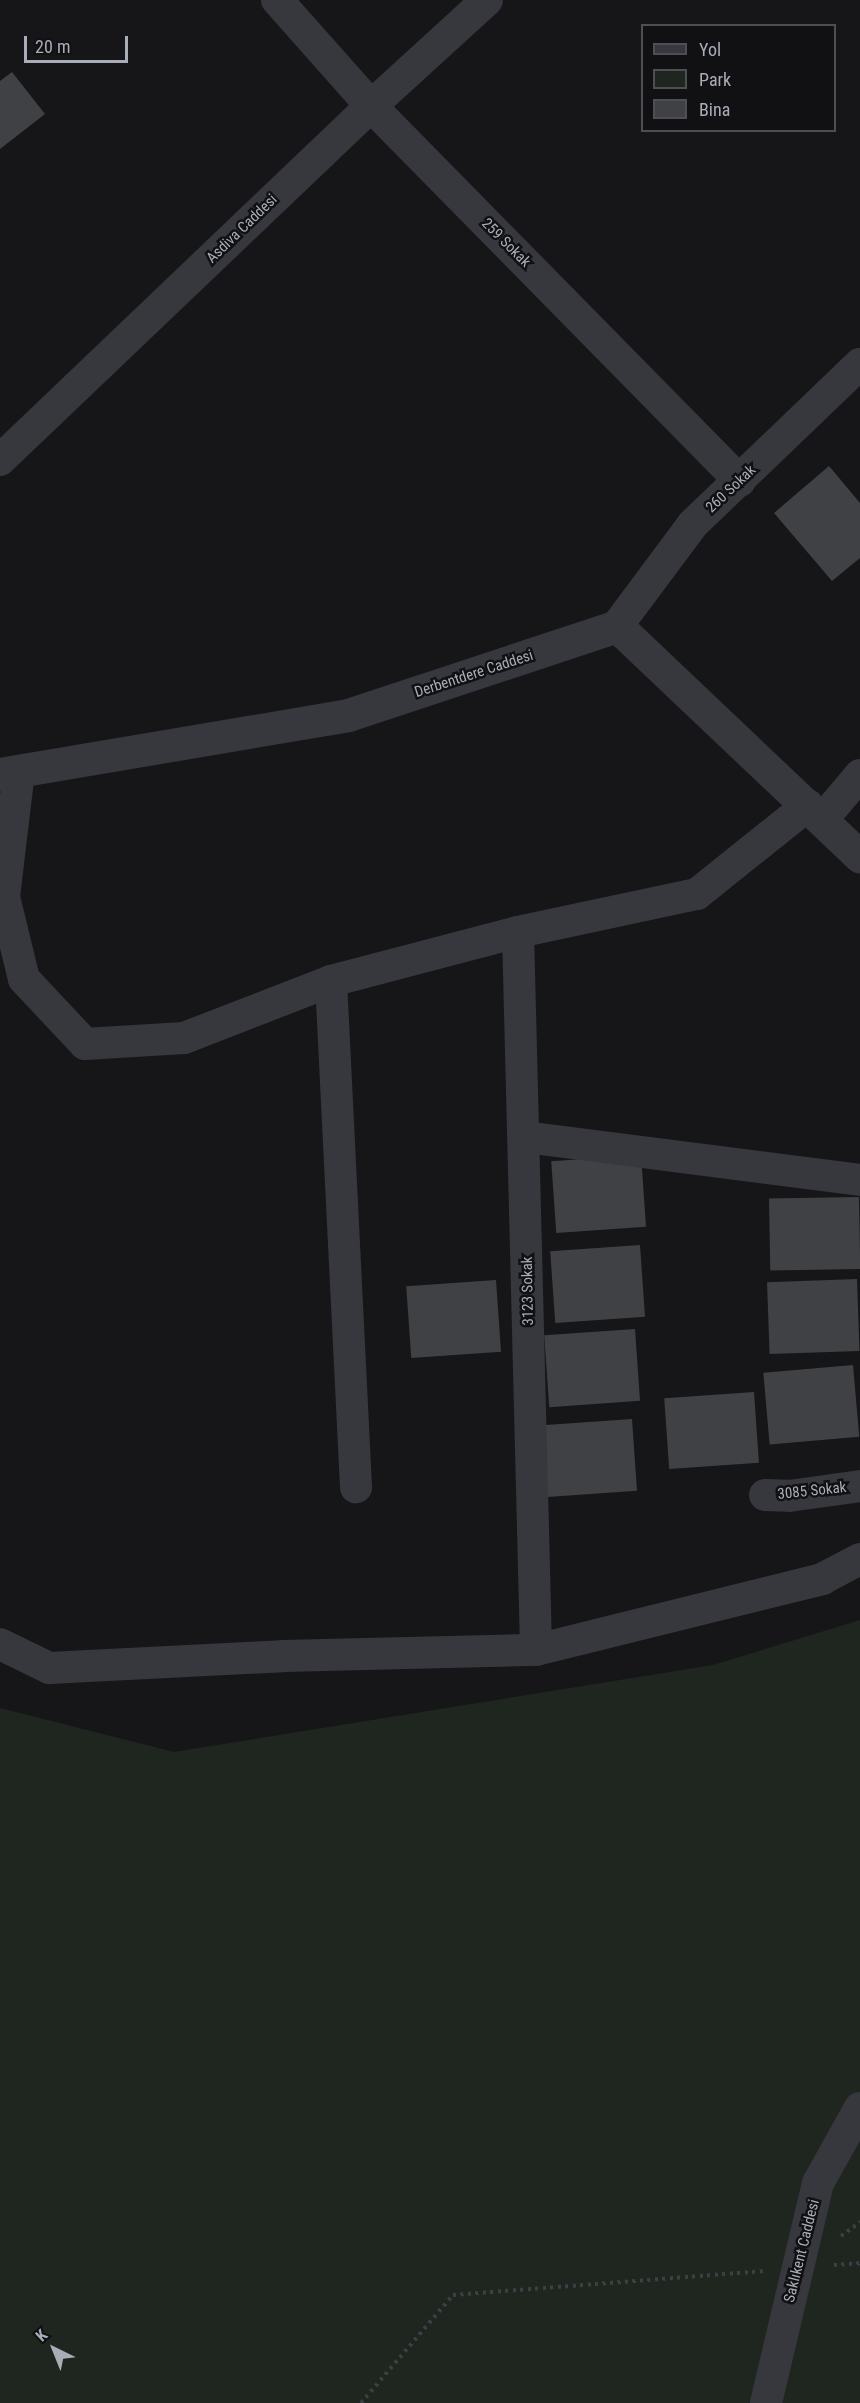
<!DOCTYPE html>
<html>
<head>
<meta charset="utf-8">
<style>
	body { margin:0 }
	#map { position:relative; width:860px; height:2403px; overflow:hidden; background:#161618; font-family:"Roboto Condensed",sans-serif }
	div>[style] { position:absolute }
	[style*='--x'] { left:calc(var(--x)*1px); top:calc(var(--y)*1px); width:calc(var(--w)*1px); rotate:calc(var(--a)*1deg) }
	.green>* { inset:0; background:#1e261f }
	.building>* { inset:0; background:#404145; transform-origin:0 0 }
	.path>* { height:4px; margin-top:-2px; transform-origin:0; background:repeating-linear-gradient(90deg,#3d3f44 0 3px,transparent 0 7.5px) }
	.minor>* { height:32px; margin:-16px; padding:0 16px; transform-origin:16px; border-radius:16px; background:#37383d }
	.tertiary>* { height:33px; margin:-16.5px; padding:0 16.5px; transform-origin:16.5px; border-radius:16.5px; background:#37383d }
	span { translate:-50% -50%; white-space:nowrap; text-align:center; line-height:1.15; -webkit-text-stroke:5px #111113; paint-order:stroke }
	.street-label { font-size:15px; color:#a8adb8 }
	.legend { position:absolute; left:641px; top:24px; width:195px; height:108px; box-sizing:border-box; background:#111113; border:2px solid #4d4f55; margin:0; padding:8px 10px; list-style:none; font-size:18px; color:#a8adb8 }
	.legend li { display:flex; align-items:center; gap:12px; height:30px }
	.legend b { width:30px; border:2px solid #4d4f55 }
	.north { position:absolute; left:24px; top:2319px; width:60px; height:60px; -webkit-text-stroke:4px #111113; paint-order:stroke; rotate:317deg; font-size:16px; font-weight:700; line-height:24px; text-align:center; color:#a8adb8 }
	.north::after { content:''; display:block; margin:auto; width:21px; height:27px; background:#a8adb8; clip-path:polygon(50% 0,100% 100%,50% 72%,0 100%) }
	.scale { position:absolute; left:24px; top:36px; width:104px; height:27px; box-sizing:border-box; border:3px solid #a8adb8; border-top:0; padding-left:8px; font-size:18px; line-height:21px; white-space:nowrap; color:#a8adb8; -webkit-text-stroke:4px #111113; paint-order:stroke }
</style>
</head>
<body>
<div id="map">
	<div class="green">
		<div style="clip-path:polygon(860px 1620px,860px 2403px,0 2403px,0 1708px,174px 1752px,713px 1665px)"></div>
	</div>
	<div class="building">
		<div style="clip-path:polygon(12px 72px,45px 114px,0 149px,0 81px)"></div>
		<div style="clip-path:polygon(829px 466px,860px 503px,860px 558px,832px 581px,774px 513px)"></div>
		<div style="left:641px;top:1155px;width:72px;height:90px;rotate:86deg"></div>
		<div style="left:859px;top:1197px;width:72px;height:90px;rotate:89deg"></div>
		<div style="left:640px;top:1245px;width:72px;height:90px;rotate:86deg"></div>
		<div style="left:857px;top:1279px;width:72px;height:90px;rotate:88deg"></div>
		<div style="left:496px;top:1280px;width:72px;height:90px;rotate:86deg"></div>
		<div style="left:635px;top:1329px;width:72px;height:91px;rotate:86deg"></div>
		<div style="left:853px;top:1365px;width:72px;height:90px;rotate:85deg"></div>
		<div style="left:754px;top:1392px;width:71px;height:90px;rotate:86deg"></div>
		<div style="left:632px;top:1419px;width:72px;height:90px;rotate:86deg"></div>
	</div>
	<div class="path">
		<div style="--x:841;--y:2236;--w:24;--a:-36"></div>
		<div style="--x:834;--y:2265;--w:26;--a:-4"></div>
		<div style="--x:361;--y:2403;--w:142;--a:-49.6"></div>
		<div style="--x:453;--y:2295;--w:312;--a:-4.4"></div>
	</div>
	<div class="minor">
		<div style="--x:277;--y:0;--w:142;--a:48.4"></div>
		<div style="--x:371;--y:106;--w:526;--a:45.46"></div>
		<div style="--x:0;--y:460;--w:513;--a:-43.66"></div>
		<div style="--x:371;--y:106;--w:157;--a:-42.4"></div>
		<div style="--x:617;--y:626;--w:127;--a:-53.3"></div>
		<div style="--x:693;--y:524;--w:231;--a:-43.8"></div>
		<div style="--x:19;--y:771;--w:127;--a:96.8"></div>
		<div style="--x:4;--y:897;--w:84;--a:76.3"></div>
		<div style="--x:24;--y:979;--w:89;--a:46.8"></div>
		<div style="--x:85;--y:1044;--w:99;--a:-3.5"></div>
		<div style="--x:184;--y:1038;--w:158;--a:-21.2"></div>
		<div style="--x:331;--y:981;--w:193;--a:-14.7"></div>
		<div style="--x:518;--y:932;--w:183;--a:-12"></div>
		<div style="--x:697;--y:894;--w:142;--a:-38.7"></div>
		<div style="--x:822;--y:820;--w:59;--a:-49.8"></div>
		<div style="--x:518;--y:932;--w:718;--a:88.56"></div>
		<div style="--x:331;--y:981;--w:507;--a:87.17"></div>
		<div style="--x:525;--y:1137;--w:338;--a:7.3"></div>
		<div style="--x:765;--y:1495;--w:24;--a:2"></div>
		<div style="--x:789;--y:1496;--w:72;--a:-8"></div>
		<div style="--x:0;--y:1644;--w:55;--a:26.1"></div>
		<div style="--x:49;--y:1668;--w:234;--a:-2.9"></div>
		<div style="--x:283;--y:1656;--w:253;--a:-1.4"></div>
		<div style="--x:536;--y:1650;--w:295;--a:-13.9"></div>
		<div style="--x:822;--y:1579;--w:43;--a:-27.8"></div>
		<div style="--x:766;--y:2403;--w:226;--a:-76.7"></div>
		<div style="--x:818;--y:2183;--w:86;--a:-60.8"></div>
	</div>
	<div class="tertiary">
		<div style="--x:0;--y:774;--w:353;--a:-9.6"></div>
		<div style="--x:348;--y:715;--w:283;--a:-18.3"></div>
		<div style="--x:617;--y:626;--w:335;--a:43.5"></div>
	</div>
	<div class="street-label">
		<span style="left:242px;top:229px;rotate:-44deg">Asdiva Caddesi</span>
		<span style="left:506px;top:243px;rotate:45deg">259 Sokak</span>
		<span style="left:731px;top:489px;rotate:-43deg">260 Sokak</span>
		<span style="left:474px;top:674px;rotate:-18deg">Derbentdere Caddesi</span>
		<span style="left:528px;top:1291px;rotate:-91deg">3123 Sokak</span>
		<span style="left:812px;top:1491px;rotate:-6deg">3085 Sokak</span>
		<span style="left:802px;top:2251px;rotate:-76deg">Saklıkent Caddesi</span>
	</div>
	<ul class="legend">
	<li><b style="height:8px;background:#37383d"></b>Yol</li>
	<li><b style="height:16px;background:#1e261f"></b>Park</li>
	<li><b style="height:16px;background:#404145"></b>Bina</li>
	</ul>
	<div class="north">K</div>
	<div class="scale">20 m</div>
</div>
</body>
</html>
